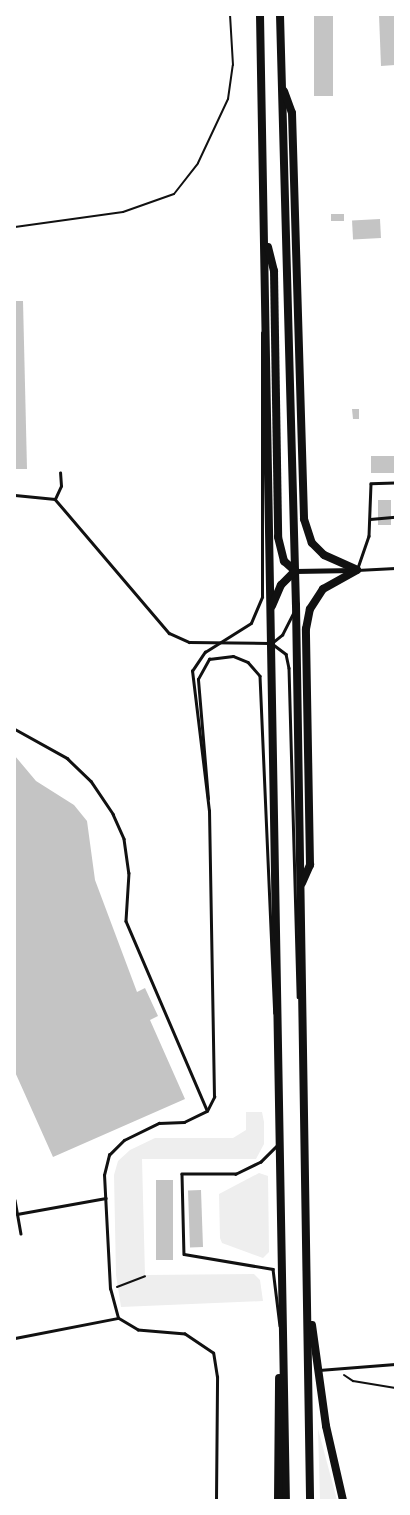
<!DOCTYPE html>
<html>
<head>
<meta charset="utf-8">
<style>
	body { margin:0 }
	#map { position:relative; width:410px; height:1515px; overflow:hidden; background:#fff; font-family:"Sofia Sans Condensed",sans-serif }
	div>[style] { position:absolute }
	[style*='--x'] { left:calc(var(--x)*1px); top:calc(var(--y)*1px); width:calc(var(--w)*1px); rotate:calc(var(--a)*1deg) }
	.green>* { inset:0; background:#eee }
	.building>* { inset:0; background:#c4c4c4; transform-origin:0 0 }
	.path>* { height:2px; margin:-1px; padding:0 1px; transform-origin:1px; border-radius:1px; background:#111 }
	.service>* { height:2.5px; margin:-1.25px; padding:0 1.25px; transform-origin:1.25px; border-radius:1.25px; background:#111 }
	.minor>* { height:5px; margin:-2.5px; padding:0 2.5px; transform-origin:2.5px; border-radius:2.5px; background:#111 }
	.primary>* { height:8px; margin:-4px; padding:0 4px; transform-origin:4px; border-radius:4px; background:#111 }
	span { translate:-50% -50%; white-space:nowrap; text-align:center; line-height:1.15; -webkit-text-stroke:5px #fff; paint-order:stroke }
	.frame { position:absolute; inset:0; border:16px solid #fff; pointer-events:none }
</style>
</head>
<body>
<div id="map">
	<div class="green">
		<div style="clip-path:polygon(246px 1112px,262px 1112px,264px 1122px,264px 1144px,256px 1159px,142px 1159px,145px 1275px,254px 1274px,260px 1280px,263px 1301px,121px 1307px,116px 1275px,114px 1175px,118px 1161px,130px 1150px,155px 1138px,233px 1138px,246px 1130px)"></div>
		<div style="clip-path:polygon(259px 1173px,268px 1176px,269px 1252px,263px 1258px,222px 1243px,220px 1238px,219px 1194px)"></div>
		<div style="clip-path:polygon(318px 1429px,337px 1500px,320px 1500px)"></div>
	</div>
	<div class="building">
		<div style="left:314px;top:15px;width:19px;height:81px"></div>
		<div style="clip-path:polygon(379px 15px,395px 15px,395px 65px,381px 66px)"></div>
		<div style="left:331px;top:214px;width:13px;height:7px"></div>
		<div style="left:380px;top:219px;width:19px;height:28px;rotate:87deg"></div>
		<div style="clip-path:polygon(15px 301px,23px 301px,27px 469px,15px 469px)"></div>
		<div style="clip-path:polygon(352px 409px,359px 409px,359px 419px,353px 419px)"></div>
		<div style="left:395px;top:456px;width:17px;height:24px;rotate:90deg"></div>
		<div style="left:378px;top:500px;width:13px;height:25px"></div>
		<div style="clip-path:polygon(15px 756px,36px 781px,74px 805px,87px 821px,95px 880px,137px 992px,145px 988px,158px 1016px,150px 1020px,185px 1099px,53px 1157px,15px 1072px)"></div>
		<div style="left:156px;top:1180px;width:17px;height:80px"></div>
		<div style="left:201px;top:1190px;width:57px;height:13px;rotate:88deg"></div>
	</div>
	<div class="path">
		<div style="--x:15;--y:227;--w:109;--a:-7.9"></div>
		<div style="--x:123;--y:212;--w:54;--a:-19.4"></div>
		<div style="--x:174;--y:194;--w:39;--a:-52"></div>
		<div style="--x:198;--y:163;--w:71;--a:-64.9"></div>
		<div style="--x:228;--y:99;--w:34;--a:-82"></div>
		<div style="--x:233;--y:65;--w:50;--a:-93.4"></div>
		<div style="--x:117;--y:1287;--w:30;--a:-21"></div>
		<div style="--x:344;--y:1375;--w:11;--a:34"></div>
		<div style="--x:353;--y:1381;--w:43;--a:9.5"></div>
	</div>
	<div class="service">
		<div style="--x:395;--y:483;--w:24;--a:178"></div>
		<div style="--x:371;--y:484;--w:52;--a:92.2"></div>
		<div style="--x:369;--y:536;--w:36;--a:109"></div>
		<div style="--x:357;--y:570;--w:38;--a:-3"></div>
		<div style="--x:15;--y:495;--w:40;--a:5.7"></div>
		<div style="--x:55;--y:499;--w:176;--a:49.6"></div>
		<div style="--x:169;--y:633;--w:22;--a:24"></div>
		<div style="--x:189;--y:642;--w:80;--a:0.7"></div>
		<div style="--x:55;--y:499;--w:14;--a:-65"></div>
		<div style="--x:61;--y:486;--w:13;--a:-94"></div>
		<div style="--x:370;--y:519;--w:25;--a:-5"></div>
		<div style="--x:272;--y:643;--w:13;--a:-39"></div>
		<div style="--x:282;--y:635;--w:25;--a:-63"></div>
		<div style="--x:274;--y:645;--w:15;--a:37"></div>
		<div style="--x:286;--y:654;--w:14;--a:78"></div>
		<div style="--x:289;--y:668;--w:329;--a:88.4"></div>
		<div style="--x:15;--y:729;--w:60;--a:29.1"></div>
		<div style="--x:67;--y:758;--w:33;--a:44"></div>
		<div style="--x:91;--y:781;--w:40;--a:56"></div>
		<div style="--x:113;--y:814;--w:27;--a:66"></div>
		<div style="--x:124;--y:839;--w:34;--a:82"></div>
		<div style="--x:129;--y:873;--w:48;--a:93.6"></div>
		<div style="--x:126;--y:921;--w:206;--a:66.8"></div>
		<div style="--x:208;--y:799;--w:120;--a:-94.8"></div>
		<div style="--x:198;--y:679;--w:23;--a:-61"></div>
		<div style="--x:209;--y:659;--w:24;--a:-7"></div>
		<div style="--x:233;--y:656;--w:16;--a:22"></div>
		<div style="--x:248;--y:662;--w:18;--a:49"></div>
		<div style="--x:260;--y:676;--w:337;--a:87.5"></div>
		<div style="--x:278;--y:1145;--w:24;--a:135"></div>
		<div style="--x:261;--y:1162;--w:28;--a:154"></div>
		<div style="--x:236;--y:1174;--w:54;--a:180"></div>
		<div style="--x:182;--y:1174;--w:80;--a:88.6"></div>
		<div style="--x:184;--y:1254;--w:90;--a:9.6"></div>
		<div style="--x:273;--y:1269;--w:57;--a:83"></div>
		<div style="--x:15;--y:1200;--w:34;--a:80"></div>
		<div style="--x:17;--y:1214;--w:90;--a:-10.2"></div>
		<div style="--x:15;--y:1338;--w:105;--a:-11"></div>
		<div style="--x:319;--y:1370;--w:76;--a:-4.5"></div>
		<div style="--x:216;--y:1500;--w:123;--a:-89.5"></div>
		<div style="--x:217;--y:1377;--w:24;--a:-99"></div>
		<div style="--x:213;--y:1353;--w:34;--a:-146"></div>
		<div style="--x:185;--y:1334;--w:47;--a:-175.1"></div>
		<div style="--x:138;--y:1330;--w:23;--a:-149"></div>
		<div style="--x:118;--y:1318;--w:30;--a:-105"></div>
		<div style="--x:110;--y:1289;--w:114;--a:-93"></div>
		<div style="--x:104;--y:1175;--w:21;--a:-76"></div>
		<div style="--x:109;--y:1155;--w:21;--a:-45"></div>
		<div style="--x:124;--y:1140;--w:39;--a:-26"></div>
		<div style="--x:159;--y:1123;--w:25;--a:-2"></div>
		<div style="--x:184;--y:1122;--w:25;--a:-26"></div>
		<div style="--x:207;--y:1111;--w:16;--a:-63"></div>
		<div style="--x:214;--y:1097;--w:286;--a:-91"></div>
		<div style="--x:209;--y:811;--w:141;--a:-96.9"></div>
		<div style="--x:192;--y:671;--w:23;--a:-56"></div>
		<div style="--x:205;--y:652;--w:54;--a:-32.2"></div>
		<div style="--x:251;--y:623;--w:28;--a:-67"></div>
		<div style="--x:262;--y:597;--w:264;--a:-90"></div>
	</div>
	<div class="minor">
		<div style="--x:295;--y:571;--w:59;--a:-1"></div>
	</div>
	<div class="primary">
		<div style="--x:260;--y:15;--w:1485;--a:89"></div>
		<div style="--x:280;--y:15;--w:590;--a:88.45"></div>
		<div style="--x:296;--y:605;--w:895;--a:89.1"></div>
		<div style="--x:284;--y:91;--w:23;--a:70"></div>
		<div style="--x:292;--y:113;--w:406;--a:88.3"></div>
		<div style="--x:304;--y:519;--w:25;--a:72"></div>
		<div style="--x:312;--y:543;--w:17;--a:45"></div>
		<div style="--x:324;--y:555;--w:36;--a:24"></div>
		<div style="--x:268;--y:247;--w:25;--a:76"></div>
		<div style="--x:274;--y:271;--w:266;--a:89.1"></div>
		<div style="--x:278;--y:537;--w:25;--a:76"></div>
		<div style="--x:284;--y:561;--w:15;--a:42"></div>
		<div style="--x:272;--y:606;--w:23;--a:-67"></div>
		<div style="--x:281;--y:585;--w:20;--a:-45"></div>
		<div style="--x:302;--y:883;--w:20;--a:-66"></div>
		<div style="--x:310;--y:865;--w:236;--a:-91"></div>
		<div style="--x:306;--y:629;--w:20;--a:-79"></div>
		<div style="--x:310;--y:609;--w:24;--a:-57"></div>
		<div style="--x:323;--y:589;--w:39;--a:-29"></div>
		<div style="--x:312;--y:1325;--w:102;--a:82.1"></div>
		<div style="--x:326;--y:1426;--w:76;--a:77.1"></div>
		<div style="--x:278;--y:1500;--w:122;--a:-89.5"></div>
	</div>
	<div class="frame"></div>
</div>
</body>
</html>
